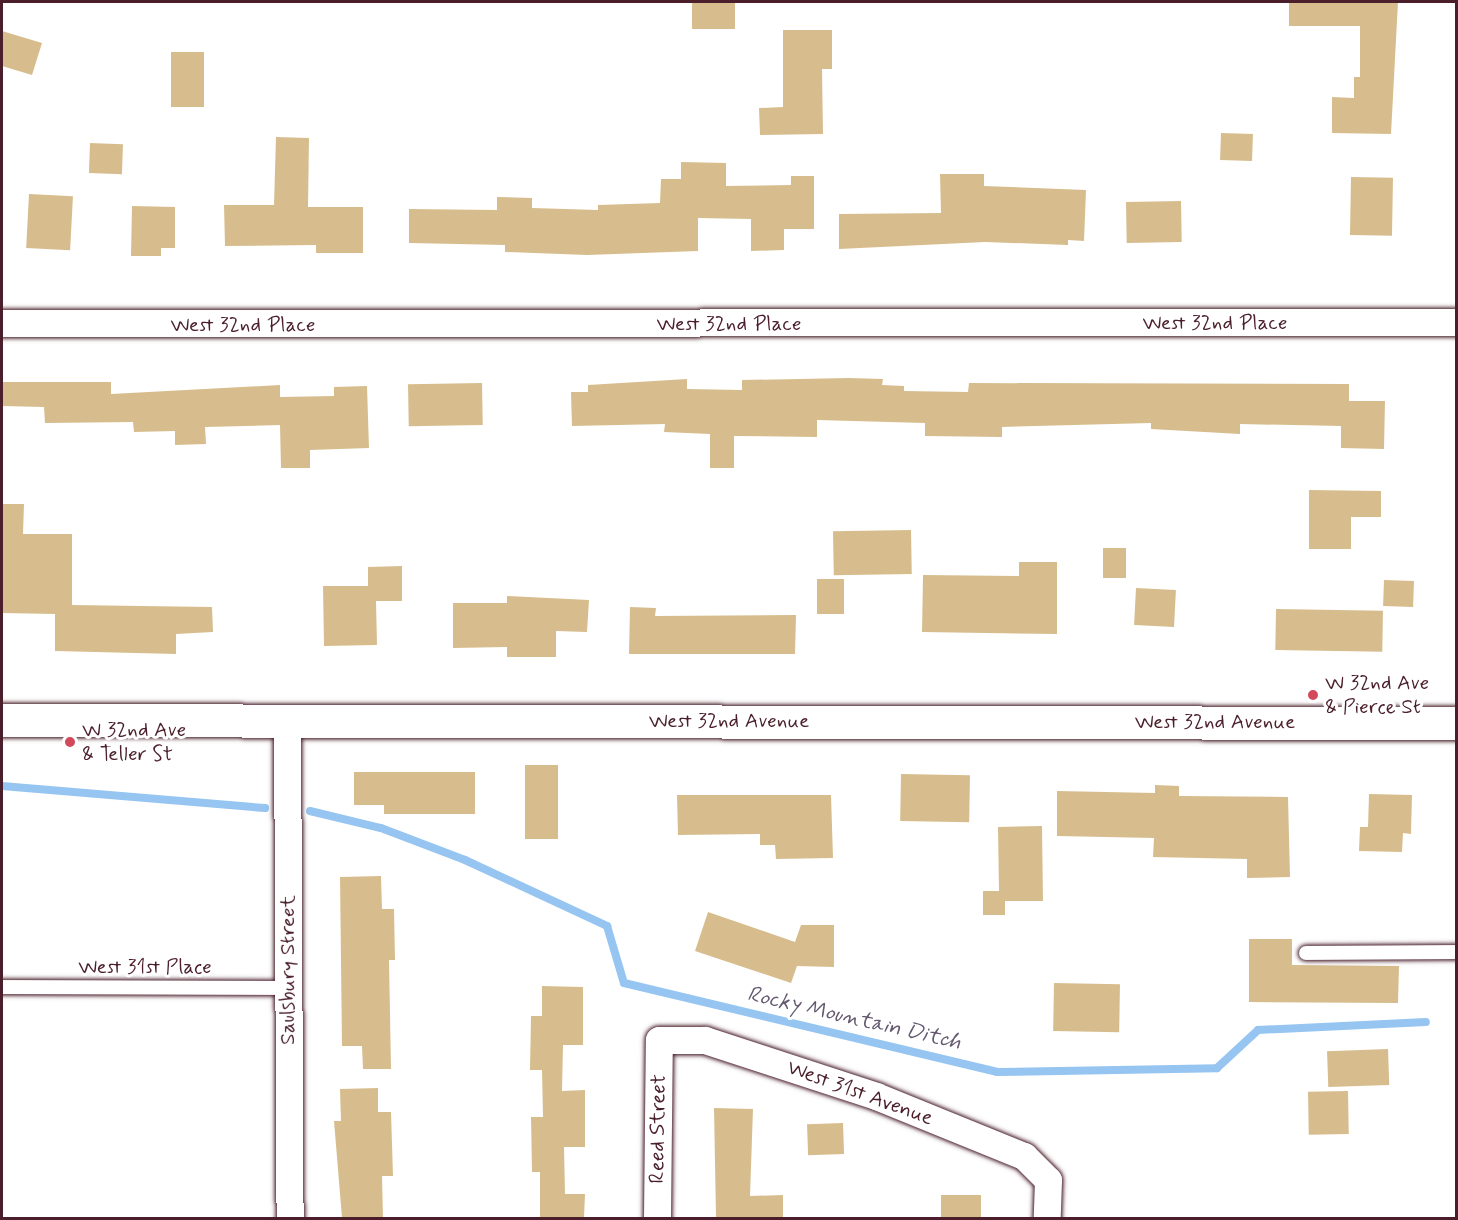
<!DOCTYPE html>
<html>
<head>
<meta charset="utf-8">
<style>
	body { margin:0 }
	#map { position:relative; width:1458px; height:1220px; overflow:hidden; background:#fff; font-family:Mynerve,sans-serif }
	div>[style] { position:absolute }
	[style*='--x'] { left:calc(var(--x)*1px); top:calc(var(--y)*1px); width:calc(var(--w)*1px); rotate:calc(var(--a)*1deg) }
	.stream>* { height:8px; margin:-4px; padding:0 4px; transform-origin:4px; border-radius:4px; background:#95c5f0 }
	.building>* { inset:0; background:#d7bd8d; transform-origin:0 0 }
	.roads { filter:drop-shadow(0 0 2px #4a1f2b) drop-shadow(0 0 2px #4a1f2b) }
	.service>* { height:14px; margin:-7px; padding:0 7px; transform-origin:7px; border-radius:7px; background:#fff }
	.minor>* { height:27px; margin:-13.5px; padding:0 13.5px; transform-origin:13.5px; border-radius:13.5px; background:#fff }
	.tertiary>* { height:33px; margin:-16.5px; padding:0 16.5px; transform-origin:16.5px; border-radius:16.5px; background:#fff }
	.dots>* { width:16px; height:16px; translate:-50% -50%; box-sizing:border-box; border:3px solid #fff; border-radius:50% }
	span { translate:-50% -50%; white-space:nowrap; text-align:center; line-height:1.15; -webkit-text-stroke:6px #fff; paint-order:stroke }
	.street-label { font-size:21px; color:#4a1f2b }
	.poi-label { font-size:21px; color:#4a1f2b }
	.left { translate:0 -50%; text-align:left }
	.water-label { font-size:22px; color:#645970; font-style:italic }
	.frame { position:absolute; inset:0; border:3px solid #4a1f2b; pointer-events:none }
</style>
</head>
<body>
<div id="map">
	<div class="stream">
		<div style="--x:2;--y:786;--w:264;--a:4.8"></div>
		<div style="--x:310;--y:811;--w:73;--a:13.5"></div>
		<div style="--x:381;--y:828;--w:90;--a:20.9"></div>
		<div style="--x:465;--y:860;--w:157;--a:24.9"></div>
		<div style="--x:607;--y:926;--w:59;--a:73.4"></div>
		<div style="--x:624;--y:983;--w:383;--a:13.4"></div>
		<div style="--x:997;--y:1072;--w:220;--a:-1"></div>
		<div style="--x:1217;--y:1068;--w:56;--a:-42.8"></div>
		<div style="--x:1258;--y:1030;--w:168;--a:-2.7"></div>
	</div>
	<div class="building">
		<div style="left:692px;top:2px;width:43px;height:27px"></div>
		<div style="clip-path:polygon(1289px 2px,1398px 2px,1391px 134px,1332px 133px,1332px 97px,1354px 98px,1354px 77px,1360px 77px,1360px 26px,1289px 26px)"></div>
		<div style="clip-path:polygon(783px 30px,832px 30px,832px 69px,822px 69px,823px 134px,760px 135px,759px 108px,783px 107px)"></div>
		<div style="clip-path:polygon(2px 31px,42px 43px,32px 75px,2px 66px)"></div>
		<div style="left:171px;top:52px;width:33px;height:55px"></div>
		<div style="left:1221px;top:133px;width:32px;height:27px;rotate:2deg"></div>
		<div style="clip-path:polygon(276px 137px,309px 138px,308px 207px,363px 207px,363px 253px,316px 253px,316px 245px,225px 246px,224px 205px,274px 205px)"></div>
		<div style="left:90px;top:143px;width:33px;height:30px;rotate:2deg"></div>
		<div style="clip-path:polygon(681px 162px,726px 163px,726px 186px,791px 185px,791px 176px,814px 176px,814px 229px,784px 229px,784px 250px,751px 251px,751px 219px,698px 218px,698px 251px,587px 255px,505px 252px,505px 245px,409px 243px,409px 209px,497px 210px,497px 197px,532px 198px,532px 208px,598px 210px,598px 205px,660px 203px,661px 179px,681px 179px)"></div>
		<div style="clip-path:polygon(940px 174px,984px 174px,984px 186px,1086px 190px,1084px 241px,1068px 240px,1068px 245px,985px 242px,839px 249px,839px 214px,941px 213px)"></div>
		<div style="left:1351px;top:177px;width:42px;height:58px;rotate:1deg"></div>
		<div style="left:29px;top:194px;width:44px;height:54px;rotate:3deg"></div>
		<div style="left:1181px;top:201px;width:41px;height:55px;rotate:89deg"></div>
		<div style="clip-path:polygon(132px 206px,175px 207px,175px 248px,161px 248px,161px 256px,131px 256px)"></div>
		<div style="clip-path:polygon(849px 378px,883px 379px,882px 385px,904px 386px,904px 391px,968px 392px,969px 383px,1349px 384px,1349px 401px,1385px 401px,1384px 449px,1341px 448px,1341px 426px,1240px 424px,1240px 434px,1151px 429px,1151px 423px,1002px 427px,1002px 437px,925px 436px,925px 423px,817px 420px,817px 437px,734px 436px,734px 468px,710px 468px,710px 434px,664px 432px,665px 424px,572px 426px,571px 392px,588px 392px,588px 385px,687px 379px,687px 389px,742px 390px,742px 380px)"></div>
		<div style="clip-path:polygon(2px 382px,111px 382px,111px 394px,280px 385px,280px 397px,334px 396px,334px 387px,367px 386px,369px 448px,310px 450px,310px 468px,281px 468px,280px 425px,205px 427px,206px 444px,175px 445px,175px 431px,134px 432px,133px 422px,45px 423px,44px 407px,2px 406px)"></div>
		<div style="left:482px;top:383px;width:42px;height:74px;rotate:89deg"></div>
		<div style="clip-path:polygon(1309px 490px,1381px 491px,1381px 517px,1351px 517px,1351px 549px,1309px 549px)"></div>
		<div style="clip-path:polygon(2px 504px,24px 504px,23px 534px,72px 534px,72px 605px,212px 607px,213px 632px,176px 634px,176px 654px,55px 651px,55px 614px,2px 613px)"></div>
		<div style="left:911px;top:530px;width:44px;height:78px;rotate:89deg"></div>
		<div style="left:1126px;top:548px;width:30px;height:23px;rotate:90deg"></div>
		<div style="clip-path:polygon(1019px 562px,1057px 562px,1057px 634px,922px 632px,923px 575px,1019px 576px)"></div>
		<div style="clip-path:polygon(402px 566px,402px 601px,376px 601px,377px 645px,324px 646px,323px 586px,368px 586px,368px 567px)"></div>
		<div style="left:817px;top:579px;width:27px;height:35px"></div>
		<div style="left:1384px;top:580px;width:30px;height:26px;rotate:2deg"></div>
		<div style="left:1136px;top:588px;width:40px;height:37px;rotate:3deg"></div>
		<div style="clip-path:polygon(507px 596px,589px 600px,587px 632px,556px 631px,556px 657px,507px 657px,507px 647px,453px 648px,453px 603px,507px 603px)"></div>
		<div style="clip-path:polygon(630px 607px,656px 608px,655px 616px,796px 615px,795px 654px,629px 654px)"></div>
		<div style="left:1276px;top:609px;width:107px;height:41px;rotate:1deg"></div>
		<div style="left:525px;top:765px;width:33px;height:74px"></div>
		<div style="clip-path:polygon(354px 772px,475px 772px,475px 814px,384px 814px,384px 805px,354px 805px)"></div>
		<div style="left:901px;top:774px;width:69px;height:47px;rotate:1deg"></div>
		<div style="clip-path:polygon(1155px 785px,1179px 786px,1179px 796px,1288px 797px,1290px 877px,1247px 878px,1247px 859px,1153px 857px,1154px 838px,1057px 836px,1057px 791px,1155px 793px)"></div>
		<div style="clip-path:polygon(1369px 794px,1412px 795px,1411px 834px,1403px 833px,1402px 852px,1359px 851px,1360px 827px,1368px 827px)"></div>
		<div style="clip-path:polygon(677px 795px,831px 795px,833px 858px,776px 859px,775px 845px,760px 845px,760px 834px,678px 835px)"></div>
		<div style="clip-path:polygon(1042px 826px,1043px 901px,1005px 901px,1005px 915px,983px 915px,983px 891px,999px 891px,998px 827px)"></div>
		<div style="clip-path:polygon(381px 876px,382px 909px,394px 909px,395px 960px,389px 960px,391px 1069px,363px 1069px,362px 1046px,342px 1046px,340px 877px)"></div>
		<div style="clip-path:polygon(708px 912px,795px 942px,801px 925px,834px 925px,834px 967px,797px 966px,791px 983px,695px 951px)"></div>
		<div style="clip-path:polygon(1249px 939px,1292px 939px,1292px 965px,1399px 966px,1398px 1003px,1249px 1002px)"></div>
		<div style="left:1054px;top:983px;width:66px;height:48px;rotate:1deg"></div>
		<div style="clip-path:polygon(542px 986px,583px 987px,583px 1045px,563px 1045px,562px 1091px,585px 1090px,585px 1147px,564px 1147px,565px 1194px,585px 1194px,584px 1218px,540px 1218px,540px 1172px,532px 1172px,531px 1117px,543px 1117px,542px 1070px,530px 1070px,531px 1016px,542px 1016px)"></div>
		<div style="left:1388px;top:1049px;width:36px;height:61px;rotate:88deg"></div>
		<div style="clip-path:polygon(378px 1088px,378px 1112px,391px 1112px,393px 1176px,382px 1176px,383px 1218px,342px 1218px,334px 1121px,341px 1121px,340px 1089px)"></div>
		<div style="left:1348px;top:1091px;width:43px;height:40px;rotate:89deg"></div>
		<div style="clip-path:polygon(714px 1108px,753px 1109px,750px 1196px,783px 1195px,783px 1218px,716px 1218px)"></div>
		<div style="left:843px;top:1123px;width:31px;height:36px;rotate:88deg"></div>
		<div style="left:941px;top:1195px;width:40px;height:23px"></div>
	</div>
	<div class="roads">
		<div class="service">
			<div style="--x:1306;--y:953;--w:150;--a:-0.4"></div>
			<div style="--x:2;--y:987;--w:286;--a:0.2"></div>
		</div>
		<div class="minor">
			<div style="--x:2;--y:323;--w:1454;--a:-0.04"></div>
			<div style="--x:287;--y:721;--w:497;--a:89.7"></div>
			<div style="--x:657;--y:1218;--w:178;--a:-89.4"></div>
			<div style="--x:659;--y:1040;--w:46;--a:0"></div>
			<div style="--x:705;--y:1040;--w:180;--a:18.1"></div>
			<div style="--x:876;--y:1096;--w:160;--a:22.1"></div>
			<div style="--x:1024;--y:1156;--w:34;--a:45"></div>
			<div style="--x:1048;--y:1180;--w:38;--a:92"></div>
		</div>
		<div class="tertiary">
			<div style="--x:2;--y:720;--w:1454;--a:0.12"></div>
		</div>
	</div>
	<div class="dots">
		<div style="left:1313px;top:695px;background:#d1495b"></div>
		<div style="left:70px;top:742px;background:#d1495b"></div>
	</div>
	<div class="street-label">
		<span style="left:1215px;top:323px">West 32nd Place</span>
		<span style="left:729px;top:324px">West 32nd Place</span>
		<span style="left:243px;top:325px">West 32nd Place</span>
		<span style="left:729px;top:721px">West 32nd Avenue</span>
		<span style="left:1215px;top:722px">West 32nd Avenue</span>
		<span style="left:145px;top:967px">West 31st Place</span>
		<span style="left:288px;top:970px;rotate:-90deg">Saulsbury Street</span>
		<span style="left:860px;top:1093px;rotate:20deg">West 31st Avenue</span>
		<span style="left:658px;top:1129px;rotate:-89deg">Reed Street</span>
	</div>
	<div class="poi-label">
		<span class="left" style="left:1325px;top:695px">W 32nd Ave<br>&amp; Pierce St</span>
		<span class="left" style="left:82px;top:742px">W 32nd Ave<br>&amp; Teller St</span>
	</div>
	<div class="water-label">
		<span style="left:854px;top:1019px;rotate:13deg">Rocky Mountain Ditch</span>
	</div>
	<div class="frame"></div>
</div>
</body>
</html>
